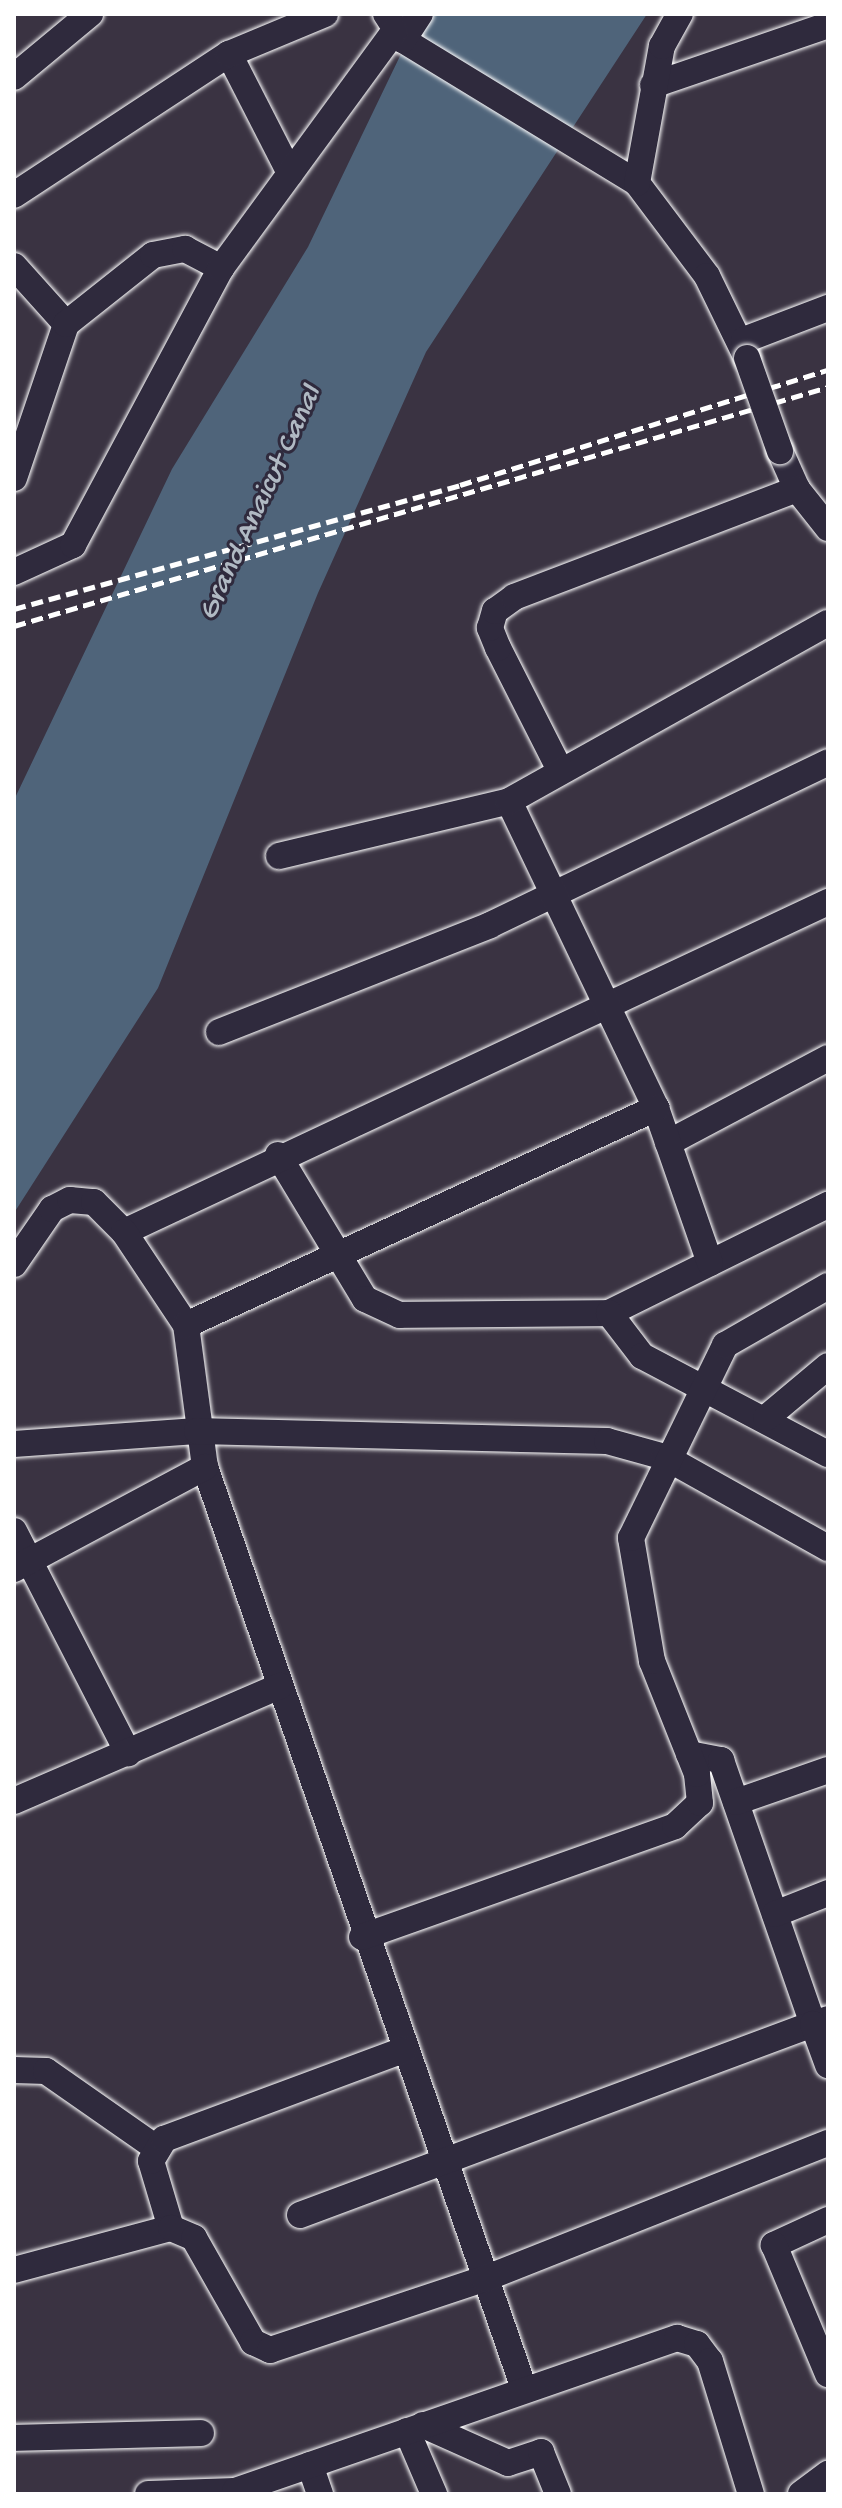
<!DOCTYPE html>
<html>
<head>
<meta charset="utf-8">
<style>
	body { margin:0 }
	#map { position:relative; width:842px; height:2508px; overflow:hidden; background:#3a3342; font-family:"Gochi Hand",sans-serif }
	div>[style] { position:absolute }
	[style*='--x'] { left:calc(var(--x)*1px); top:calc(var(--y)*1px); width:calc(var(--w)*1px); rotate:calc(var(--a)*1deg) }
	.water>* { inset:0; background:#4f647a }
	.roads { filter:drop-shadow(0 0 2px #fff) drop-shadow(0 0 2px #fff) }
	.minor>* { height:26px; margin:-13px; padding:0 13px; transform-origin:13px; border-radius:13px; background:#2f2a3d }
	.rail>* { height:5px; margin-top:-2.5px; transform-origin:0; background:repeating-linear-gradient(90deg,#fff 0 12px,transparent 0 18px) }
	.bridges { filter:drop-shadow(0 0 2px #fff) drop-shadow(0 0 2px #fff) }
	.minor-bridge>* { height:26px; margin:-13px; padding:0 13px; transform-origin:13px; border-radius:13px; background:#2f2a3d }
	span { translate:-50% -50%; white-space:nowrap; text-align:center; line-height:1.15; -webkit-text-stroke:6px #2f2a3d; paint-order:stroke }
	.water-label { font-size:30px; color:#b0b9c3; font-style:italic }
	.frame { position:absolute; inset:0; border:16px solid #fff; pointer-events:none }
</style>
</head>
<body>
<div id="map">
	<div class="water">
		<div style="clip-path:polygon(432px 14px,647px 14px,426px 352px,318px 593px,158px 988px,14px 1213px,14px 800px,172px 469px,308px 247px,400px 56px)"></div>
	</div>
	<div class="roads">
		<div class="minor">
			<div style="--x:386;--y:14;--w:31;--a:57"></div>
			<div style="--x:403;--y:40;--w:274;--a:31.4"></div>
			<div style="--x:637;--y:183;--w:116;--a:53"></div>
			<div style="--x:707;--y:276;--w:91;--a:64"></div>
			<div style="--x:403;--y:40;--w:31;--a:-57"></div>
			<div style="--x:229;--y:54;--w:134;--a:62.9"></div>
			<div style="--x:14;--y:77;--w:99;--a:-39.7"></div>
			<div style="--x:653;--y:85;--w:185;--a:-18.9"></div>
			<div style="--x:637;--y:183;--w:139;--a:-79.7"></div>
			<div style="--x:662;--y:46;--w:37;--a:-61"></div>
			<div style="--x:14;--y:195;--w:257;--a:-33.3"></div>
			<div style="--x:229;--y:54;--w:104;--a:-22.6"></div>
			<div style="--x:14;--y:266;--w:78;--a:48.1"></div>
			<div style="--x:744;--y:340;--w:90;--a:-20.9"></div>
			<div style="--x:780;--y:451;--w:42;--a:65.9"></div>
			<div style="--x:797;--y:489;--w:50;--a:51.5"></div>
			<div style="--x:14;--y:478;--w:163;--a:-71.3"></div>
			<div style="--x:66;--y:324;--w:111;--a:-38.4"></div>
			<div style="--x:153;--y:255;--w:33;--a:-11"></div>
			<div style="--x:185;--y:249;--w:41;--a:27.8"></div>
			<div style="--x:14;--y:572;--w:65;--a:-24.6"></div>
			<div style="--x:73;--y:545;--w:314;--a:-61.9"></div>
			<div style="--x:221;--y:268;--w:293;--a:-53.8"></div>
			<div style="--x:560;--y:770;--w:137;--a:-116.9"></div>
			<div style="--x:498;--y:648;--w:22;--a:-112"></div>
			<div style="--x:490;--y:628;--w:18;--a:-74"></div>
			<div style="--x:495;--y:611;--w:24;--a:-36"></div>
			<div style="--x:514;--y:597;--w:303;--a:-20.9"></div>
			<div style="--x:279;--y:856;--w:236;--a:-13.4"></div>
			<div style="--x:219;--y:1032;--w:291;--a:-21.5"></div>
			<div style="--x:490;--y:925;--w:375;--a:-25.7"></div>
			<div style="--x:668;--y:1143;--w:181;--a:-28"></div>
			<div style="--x:278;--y:1155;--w:168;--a:58.9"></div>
			<div style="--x:365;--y:1299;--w:38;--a:25"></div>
			<div style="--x:400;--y:1315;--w:209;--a:-0.5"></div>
			<div style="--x:609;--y:1313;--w:244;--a:-26.3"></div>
			<div style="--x:124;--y:1232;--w:778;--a:-25.11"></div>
			<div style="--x:710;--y:1263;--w:164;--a:-109.2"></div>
			<div style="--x:656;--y:1108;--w:340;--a:-115.6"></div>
			<div style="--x:509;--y:801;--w:365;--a:-29.2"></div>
			<div style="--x:14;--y:1264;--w:67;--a:-55.4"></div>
			<div style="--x:52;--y:1209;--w:20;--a:-27"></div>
			<div style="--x:70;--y:1200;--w:24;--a:5"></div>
			<div style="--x:94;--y:1202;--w:42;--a:45"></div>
			<div style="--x:124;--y:1232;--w:112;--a:56.3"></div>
			<div style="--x:186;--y:1325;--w:143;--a:82.4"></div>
			<div style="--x:205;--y:1467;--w:972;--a:70.91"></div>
			<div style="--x:609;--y:1313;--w:54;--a:52.5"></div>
			<div style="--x:642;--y:1356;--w:210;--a:27.8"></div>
			<div style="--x:186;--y:1325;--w:518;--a:-24.78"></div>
			<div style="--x:766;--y:1418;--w:81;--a:-40"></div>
			<div style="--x:14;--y:1444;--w:183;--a:-4.1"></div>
			<div style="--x:197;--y:1431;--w:410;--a:1.4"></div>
			<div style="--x:607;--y:1441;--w:60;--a:15.4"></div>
			<div style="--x:665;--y:1457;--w:187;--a:29.2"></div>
			<div style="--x:14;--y:1531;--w:250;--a:62.8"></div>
			<div style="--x:14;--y:1569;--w:217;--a:-28.1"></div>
			<div style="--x:689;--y:1754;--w:33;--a:11"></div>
			<div style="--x:721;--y:1760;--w:280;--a:70.8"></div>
			<div style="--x:813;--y:2024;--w:16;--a:-18"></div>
			<div style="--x:14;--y:1801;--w:290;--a:-23.4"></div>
			<div style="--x:736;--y:1802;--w:97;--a:-19.2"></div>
			<div style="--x:775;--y:1914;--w:57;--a:-21.6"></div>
			<div style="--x:362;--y:1937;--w:332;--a:-19.5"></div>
			<div style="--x:675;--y:1826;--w:34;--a:-43"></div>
			<div style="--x:700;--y:1803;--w:29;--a:-96"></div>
			<div style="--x:697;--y:1774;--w:122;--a:-111.7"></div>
			<div style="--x:652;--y:1661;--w:125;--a:-99.7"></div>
			<div style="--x:631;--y:1538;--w:215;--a:-64"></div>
			<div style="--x:725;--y:1345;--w:119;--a:-29.8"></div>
			<div style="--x:14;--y:2070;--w:32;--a:2"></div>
			<div style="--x:46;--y:2071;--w:136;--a:34.9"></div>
			<div style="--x:300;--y:2215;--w:547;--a:-20.42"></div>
			<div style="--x:813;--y:2024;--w:44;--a:69.9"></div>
			<div style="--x:828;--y:2220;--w:60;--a:155.2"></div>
			<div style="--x:774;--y:2245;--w:140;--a:67.3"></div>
			<div style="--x:171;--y:2228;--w:70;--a:-106.6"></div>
			<div style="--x:151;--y:2161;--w:26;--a:-59"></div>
			<div style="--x:164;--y:2139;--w:255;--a:-20.4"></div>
			<div style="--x:14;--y:2270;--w:163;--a:-15"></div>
			<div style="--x:171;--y:2228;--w:25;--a:23"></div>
			<div style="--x:194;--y:2238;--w:120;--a:60.4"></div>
			<div style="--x:253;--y:2342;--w:19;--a:25"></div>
			<div style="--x:270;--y:2350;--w:225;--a:-18.4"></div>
			<div style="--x:484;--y:2279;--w:370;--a:-21.6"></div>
			<div style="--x:423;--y:2425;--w:93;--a:24.1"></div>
			<div style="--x:508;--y:2463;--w:35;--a:-18"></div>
			<div style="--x:541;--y:2452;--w:45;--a:68"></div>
			<div style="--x:407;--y:2431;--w:69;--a:66.8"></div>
			<div style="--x:14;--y:2438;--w:187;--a:-1.5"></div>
			<div style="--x:310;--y:2465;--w:31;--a:71"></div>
			<div style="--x:148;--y:2494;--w:87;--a:-2"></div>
			<div style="--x:235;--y:2491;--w:468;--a:-19.1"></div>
			<div style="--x:677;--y:2338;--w:21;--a:17"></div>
			<div style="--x:697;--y:2344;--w:21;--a:53"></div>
			<div style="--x:710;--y:2361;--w:139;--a:72.9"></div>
			<div style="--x:801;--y:2494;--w:34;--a:-37"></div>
		</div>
	</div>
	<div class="rail">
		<div style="--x:14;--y:609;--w:463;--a:-15.5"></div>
		<div style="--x:460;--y:485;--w:386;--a:-17.4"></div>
		<div style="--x:14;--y:626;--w:848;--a:-16.36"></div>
	</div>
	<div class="bridges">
		<div class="minor-bridge">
			<div style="--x:747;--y:358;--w:99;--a:70.5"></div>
		</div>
	</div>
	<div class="water-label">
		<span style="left:262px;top:504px;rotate:-65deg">Grand Anaicut Canal</span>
	</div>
	<div class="frame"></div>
</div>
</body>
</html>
